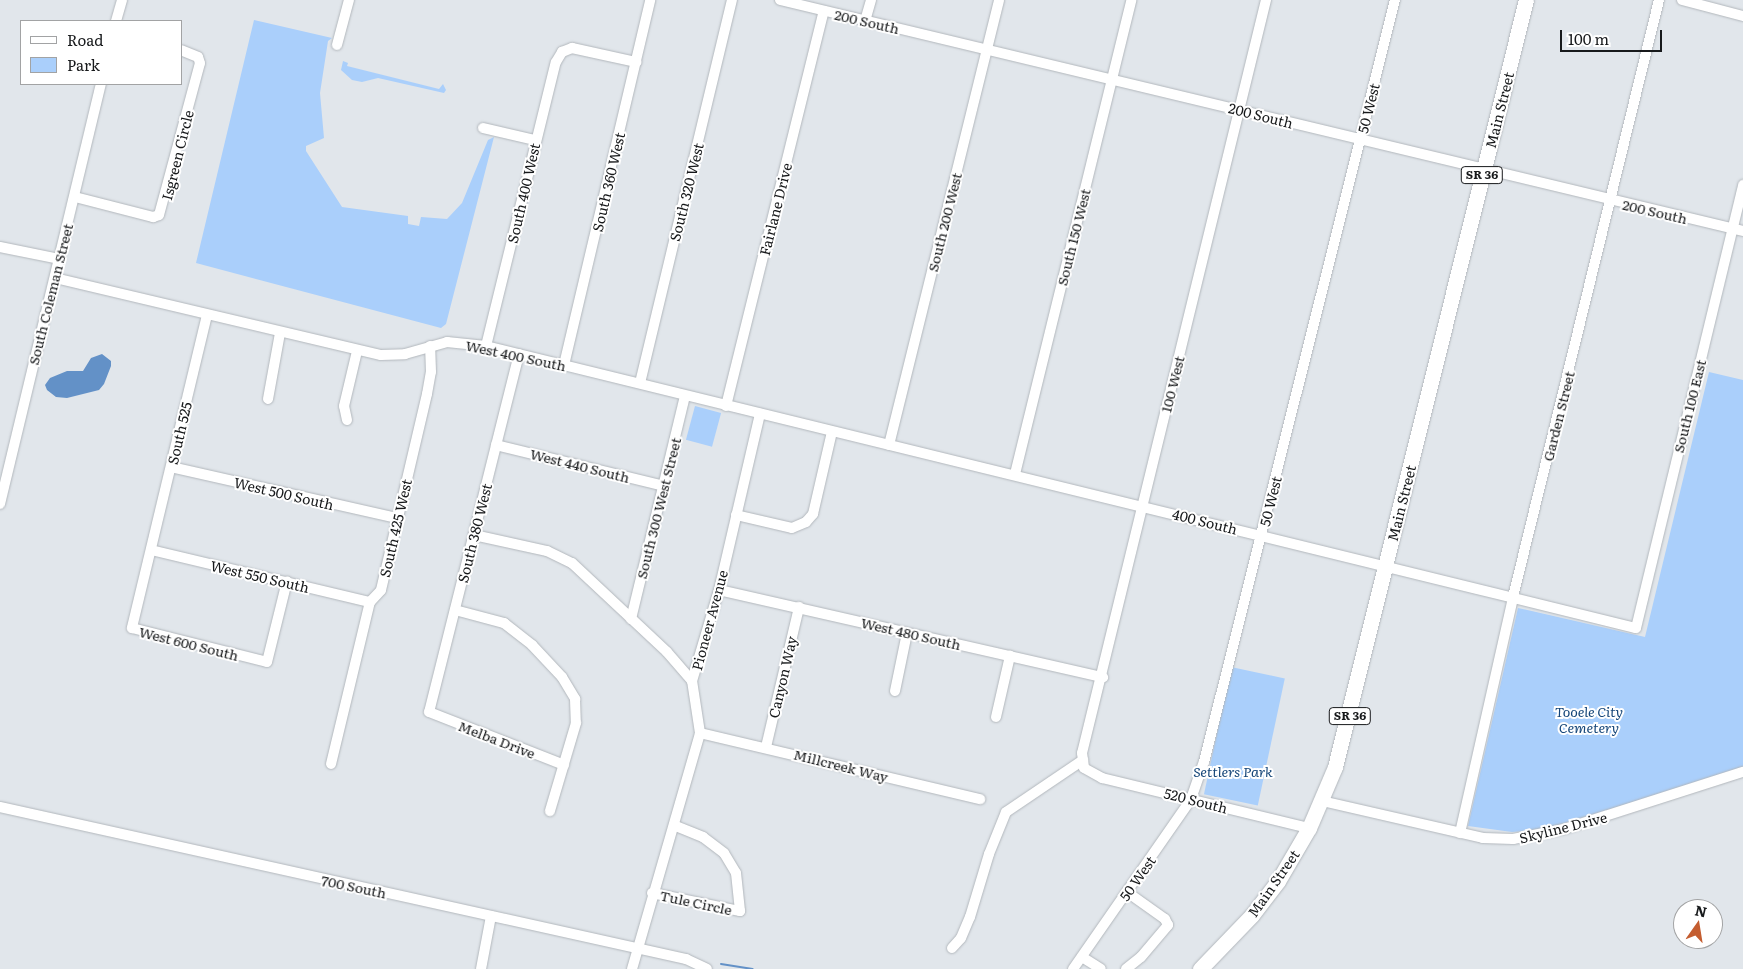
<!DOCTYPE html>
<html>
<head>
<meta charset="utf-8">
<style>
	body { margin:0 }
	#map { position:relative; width:1743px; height:969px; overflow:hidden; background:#e1e6eb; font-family:Literata,serif }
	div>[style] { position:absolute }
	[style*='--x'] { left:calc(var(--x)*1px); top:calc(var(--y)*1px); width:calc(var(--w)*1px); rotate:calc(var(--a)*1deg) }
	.green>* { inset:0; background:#aacffb; transform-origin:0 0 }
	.water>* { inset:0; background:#6391c7 }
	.stream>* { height:2px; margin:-1px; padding:0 1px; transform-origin:1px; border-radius:1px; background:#6391c7 }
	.roads { filter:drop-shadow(0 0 1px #b2b7bc) drop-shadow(0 0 1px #b2b7bc) }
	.minor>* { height:10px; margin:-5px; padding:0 5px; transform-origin:5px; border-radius:5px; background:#fff }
	.highway>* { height:15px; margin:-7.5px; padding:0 7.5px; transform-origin:7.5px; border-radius:7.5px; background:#fff }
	span { translate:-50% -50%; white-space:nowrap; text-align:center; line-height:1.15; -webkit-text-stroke:4px #fff; paint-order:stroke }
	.shield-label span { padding:1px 4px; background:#fff; border:1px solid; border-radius:4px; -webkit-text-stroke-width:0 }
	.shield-label { font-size:12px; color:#17191b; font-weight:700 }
	.street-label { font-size:14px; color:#17191b }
	.park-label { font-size:14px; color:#144578; font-style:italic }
	.legend { position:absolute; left:20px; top:20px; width:162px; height:65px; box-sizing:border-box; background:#fff; border:1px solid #a2a3a4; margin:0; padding:6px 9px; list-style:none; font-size:15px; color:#17191b }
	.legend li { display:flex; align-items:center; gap:10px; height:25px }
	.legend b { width:25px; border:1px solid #a2a3a4 }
	.north { position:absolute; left:1673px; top:899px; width:50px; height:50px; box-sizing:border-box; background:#fff; border:1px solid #a2a3a4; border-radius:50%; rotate:13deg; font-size:14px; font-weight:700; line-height:20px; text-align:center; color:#17191b }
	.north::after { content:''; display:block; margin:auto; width:18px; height:22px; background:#c45d30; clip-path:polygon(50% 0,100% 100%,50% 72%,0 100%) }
	.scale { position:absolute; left:1560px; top:30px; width:102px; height:22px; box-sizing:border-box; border:2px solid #17191b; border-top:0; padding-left:6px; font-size:15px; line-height:18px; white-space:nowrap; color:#17191b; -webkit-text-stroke:4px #fff; paint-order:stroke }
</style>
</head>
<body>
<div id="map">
	<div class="green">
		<div style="clip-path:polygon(254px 20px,332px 38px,328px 41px,320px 93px,324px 138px,306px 146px,306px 151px,342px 207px,408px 216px,408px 224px,419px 226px,421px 217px,447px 219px,462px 203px,488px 140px,494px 137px,446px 324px,441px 328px,196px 263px)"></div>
		<div style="clip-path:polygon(343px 61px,348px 63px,347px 66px,439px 89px,443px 84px,446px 90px,444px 93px,378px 78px,362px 82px,352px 80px,341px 70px)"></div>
		<div style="clip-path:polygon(1709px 372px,1743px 380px,1743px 769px,1541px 830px,1512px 832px,1468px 826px,1518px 608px,1645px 637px)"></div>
		<div style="left:695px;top:406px;width:27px;height:35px;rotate:15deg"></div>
		<div style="left:1231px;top:667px;width:55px;height:130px;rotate:12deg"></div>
	</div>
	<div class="water">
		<div style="clip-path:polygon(102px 354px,111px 361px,111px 366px,104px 384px,99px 390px,67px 398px,56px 397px,47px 390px,45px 385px,50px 378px,67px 371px,83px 371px,91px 358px)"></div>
	</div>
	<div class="stream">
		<div style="--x:721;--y:964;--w:32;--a:9"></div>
	</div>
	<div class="roads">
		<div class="minor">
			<div style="--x:780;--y:0;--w:990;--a:13.49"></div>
			<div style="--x:1266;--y:0;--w:775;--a:103.73"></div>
			<div style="--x:1082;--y:753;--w:15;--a:82"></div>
			<div style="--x:1084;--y:768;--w:21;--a:29"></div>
			<div style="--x:1102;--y:778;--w:213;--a:13.6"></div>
			<div style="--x:1682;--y:0;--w:63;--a:14.7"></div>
			<div style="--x:116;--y:21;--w:22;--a:-74"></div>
			<div style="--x:865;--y:21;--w:22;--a:-74"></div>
			<div style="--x:337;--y:45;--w:47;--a:-75.1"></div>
			<div style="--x:483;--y:128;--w:53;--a:13"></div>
			<div style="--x:75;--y:197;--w:81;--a:14.4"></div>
			<div style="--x:153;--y:217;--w:6;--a:-18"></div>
			<div style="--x:159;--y:215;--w:157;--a:-74.9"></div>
			<div style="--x:200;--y:63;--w:6;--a:-108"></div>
			<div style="--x:198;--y:57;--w:18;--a:-158"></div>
			<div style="--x:0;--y:247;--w:60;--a:11.5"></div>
			<div style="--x:55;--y:278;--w:335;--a:13.3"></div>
			<div style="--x:381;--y:355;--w:24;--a:-2"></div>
			<div style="--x:405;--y:354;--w:44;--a:-15.9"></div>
			<div style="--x:447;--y:342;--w:39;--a:6"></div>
			<div style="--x:486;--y:346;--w:1184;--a:13.78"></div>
			<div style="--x:1636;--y:628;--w:456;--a:-76.4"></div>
			<div style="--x:207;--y:315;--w:322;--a:103.5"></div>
			<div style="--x:132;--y:628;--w:139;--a:14.1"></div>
			<div style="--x:267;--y:662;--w:83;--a:-76.1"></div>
			<div style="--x:486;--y:346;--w:292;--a:-76.2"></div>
			<div style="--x:556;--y:62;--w:12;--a:-59"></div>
			<div style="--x:562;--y:52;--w:11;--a:-22"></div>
			<div style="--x:572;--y:48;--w:66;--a:12.3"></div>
			<div style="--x:519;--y:354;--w:369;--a:104.1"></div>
			<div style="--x:429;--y:712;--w:145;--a:21.4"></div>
			<div style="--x:564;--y:365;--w:375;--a:-76.7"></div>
			<div style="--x:640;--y:383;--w:394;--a:-76.5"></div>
			<div style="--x:268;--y:399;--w:67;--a:-79.7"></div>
			<div style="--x:726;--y:406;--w:407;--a:-76.1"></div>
			<div style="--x:347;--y:420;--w:14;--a:-102"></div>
			<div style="--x:344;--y:406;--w:57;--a:-76.7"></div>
			<div style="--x:496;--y:445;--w:173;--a:13.7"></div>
			<div style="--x:889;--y:445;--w:458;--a:-76.1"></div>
			<div style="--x:171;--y:467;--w:232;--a:12.7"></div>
			<div style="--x:1015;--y:474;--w:488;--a:-76.2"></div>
			<div style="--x:0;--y:504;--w:432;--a:-76.5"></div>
			<div style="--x:736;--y:515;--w:57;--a:13.1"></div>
			<div style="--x:792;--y:528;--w:15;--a:-23"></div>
			<div style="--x:806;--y:522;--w:11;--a:-49"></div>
			<div style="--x:813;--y:514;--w:84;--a:-77"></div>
			<div style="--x:474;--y:535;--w:75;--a:12.4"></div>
			<div style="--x:547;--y:551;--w:28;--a:26"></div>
			<div style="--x:572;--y:563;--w:130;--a:43.1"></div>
			<div style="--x:667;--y:652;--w:38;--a:49"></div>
			<div style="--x:151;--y:550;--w:225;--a:13.4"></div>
			<div style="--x:719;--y:590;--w:394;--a:12.8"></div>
			<div style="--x:455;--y:610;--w:51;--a:14.9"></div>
			<div style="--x:504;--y:623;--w:36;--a:38"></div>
			<div style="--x:532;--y:645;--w:44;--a:46.8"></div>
			<div style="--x:562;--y:677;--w:26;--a:59"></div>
			<div style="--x:575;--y:699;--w:24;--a:88"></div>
			<div style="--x:576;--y:723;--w:92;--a:106.5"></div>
			<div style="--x:631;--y:619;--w:229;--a:-76.4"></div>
			<div style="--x:895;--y:691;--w:59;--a:-78.3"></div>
			<div style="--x:996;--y:717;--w:63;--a:-77.1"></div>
			<div style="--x:700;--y:733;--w:288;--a:13.3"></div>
			<div style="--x:766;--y:747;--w:144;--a:-76.7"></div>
			<div style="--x:331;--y:764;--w:167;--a:-76.5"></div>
			<div style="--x:370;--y:602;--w:16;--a:-47"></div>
			<div style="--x:381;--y:590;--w:201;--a:-76.8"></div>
			<div style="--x:427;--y:394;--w:22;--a:-80"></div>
			<div style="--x:431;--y:372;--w:26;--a:-92"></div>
			<div style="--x:1322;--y:801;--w:165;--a:12.9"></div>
			<div style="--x:1483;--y:838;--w:30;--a:2"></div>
			<div style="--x:1513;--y:839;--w:52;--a:-11.1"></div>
			<div style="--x:1564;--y:829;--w:188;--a:-17.7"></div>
			<div style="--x:0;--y:807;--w:703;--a:12.49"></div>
			<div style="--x:686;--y:959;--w:23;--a:25"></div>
			<div style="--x:1460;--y:833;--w:242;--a:-77.3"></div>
			<div style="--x:1513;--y:597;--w:615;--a:-76.26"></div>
			<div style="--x:652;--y:893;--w:90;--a:11.6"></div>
			<div style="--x:740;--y:911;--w:38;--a:-96"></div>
			<div style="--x:736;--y:873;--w:23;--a:-121"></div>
			<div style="--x:724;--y:853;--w:26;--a:-143"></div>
			<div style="--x:703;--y:837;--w:31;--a:-158"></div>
			<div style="--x:952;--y:948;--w:13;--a:-48"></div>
			<div style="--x:961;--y:938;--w:23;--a:-67"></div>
			<div style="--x:970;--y:917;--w:66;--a:-73.2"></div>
			<div style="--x:989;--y:854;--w:45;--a:-68"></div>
			<div style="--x:1006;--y:812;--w:93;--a:-34"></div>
			<div style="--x:1082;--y:957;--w:22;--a:32"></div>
			<div style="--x:481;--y:969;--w:54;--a:-79.3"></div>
			<div style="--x:632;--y:969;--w:246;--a:-73.9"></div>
			<div style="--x:700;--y:733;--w:53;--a:-98.7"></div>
			<div style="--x:692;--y:681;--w:95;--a:-73.5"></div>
			<div style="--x:719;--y:590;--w:181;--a:-76.9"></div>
			<div style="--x:1073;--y:969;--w:207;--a:-55.2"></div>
			<div style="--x:1191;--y:799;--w:39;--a:-71"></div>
			<div style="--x:1204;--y:762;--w:786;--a:-75.93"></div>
			<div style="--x:1126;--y:969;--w:19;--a:-39"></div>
			<div style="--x:1141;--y:957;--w:42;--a:-49.8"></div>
			<div style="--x:1168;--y:925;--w:7;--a:-117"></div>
			<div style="--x:1165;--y:919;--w:47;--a:-144.6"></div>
		</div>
		<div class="highway">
			<div style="--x:1200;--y:969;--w:75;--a:-46.1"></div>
			<div style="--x:1252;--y:915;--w:43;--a:-52.6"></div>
			<div style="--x:1278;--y:881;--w:61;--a:-59.7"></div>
			<div style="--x:1309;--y:828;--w:66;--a:-66.9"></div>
			<div style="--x:1335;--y:767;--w:790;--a:-76.02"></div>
		</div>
	</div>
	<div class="shield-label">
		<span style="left:1482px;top:175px">SR 36</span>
		<span style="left:1350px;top:716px">SR 36</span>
	</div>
	<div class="street-label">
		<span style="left:867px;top:21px;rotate:13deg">200 South</span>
		<span style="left:1368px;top:108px;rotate:-76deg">50 West</span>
		<span style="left:1499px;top:110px;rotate:-76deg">Main Street</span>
		<span style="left:1261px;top:115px;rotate:14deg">200 South</span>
		<span style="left:177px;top:155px;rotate:-76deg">Isgreen Circle</span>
		<span style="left:608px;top:182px;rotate:-77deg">South 360 West</span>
		<span style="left:686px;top:192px;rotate:-76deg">South 320 West</span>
		<span style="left:523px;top:193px;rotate:-77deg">South 400 West</span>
		<span style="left:775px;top:209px;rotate:-76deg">Fairlane Drive</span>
		<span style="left:1655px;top:211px;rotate:13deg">200 South</span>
		<span style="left:944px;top:222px;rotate:-76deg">South 200 West</span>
		<span style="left:1073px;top:237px;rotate:-76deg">South 150 West</span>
		<span style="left:50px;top:294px;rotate:-76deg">South Coleman Street</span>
		<span style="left:516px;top:355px;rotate:12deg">West 400 South</span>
		<span style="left:1172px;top:384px;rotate:-76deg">100 West</span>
		<span style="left:1689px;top:406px;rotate:-76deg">South 100 East</span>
		<span style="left:1558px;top:416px;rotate:-76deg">Garden Street</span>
		<span style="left:179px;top:433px;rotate:-77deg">South 525</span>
		<span style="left:580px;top:465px;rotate:14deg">West 440 South</span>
		<span style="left:284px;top:493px;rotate:13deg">West 500 South</span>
		<span style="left:1270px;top:501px;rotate:-76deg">50 West</span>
		<span style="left:1401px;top:503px;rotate:-76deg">Main Street</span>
		<span style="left:658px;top:508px;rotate:-76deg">South 300 West Street</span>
		<span style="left:1205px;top:521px;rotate:14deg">400 South</span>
		<span style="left:395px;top:528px;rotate:-77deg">South 425 West</span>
		<span style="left:474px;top:533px;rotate:-76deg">South 380 West</span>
		<span style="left:260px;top:576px;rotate:13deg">West 550 South</span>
		<span style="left:709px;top:620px;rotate:-75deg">Pioneer Avenue</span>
		<span style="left:911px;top:633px;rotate:13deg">West 480 South</span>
		<span style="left:189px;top:643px;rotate:14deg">West 600 South</span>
		<span style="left:782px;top:677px;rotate:-77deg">Canyon Way</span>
		<span style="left:497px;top:739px;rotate:21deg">Melba Drive</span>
		<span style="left:841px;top:765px;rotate:14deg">Millcreek Way</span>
		<span style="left:1196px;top:800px;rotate:14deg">520 South</span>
		<span style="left:1563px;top:827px;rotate:-14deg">Skyline Drive</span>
		<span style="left:1137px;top:878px;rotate:-55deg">50 West</span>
		<span style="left:1273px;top:883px;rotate:-55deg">Main Street</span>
		<span style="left:354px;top:886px;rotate:12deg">700 South</span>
		<span style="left:696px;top:902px;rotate:12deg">Tule Circle</span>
	</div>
	<div class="park-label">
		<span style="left:1589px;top:719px">Tooele City<br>Cemetery</span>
		<span style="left:1233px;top:771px">Settlers Park</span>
	</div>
	<ul class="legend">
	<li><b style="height:6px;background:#fff"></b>Road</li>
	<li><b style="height:14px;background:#aacffb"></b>Park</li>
	</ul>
	<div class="north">N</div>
	<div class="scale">100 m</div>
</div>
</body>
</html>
